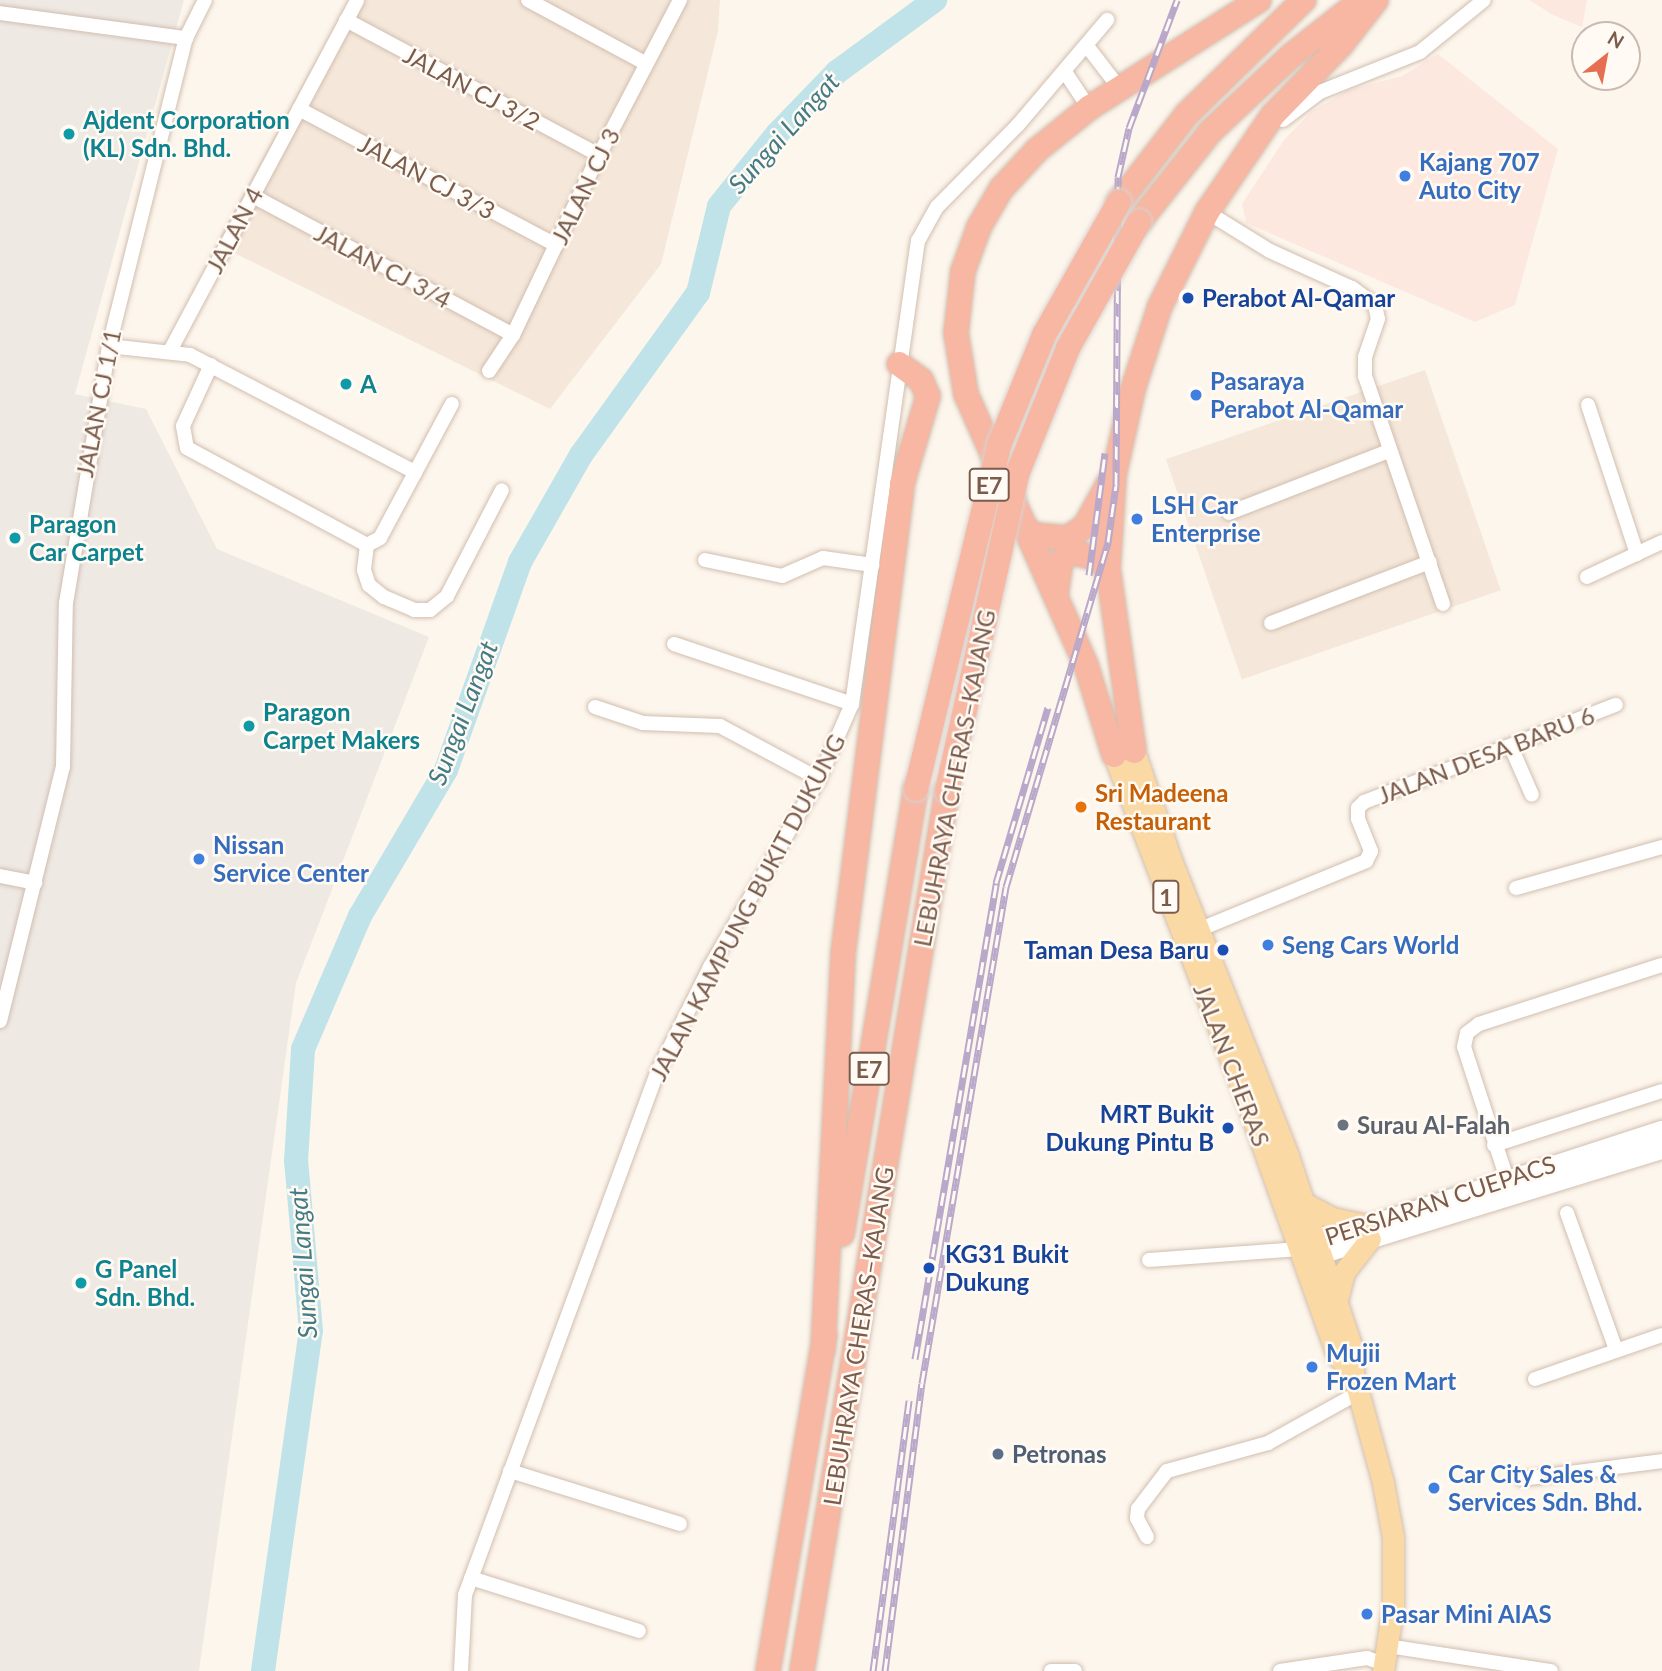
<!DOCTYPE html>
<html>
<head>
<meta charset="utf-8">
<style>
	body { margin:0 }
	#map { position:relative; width:1662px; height:1671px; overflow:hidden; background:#fdf6ec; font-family:Lato,sans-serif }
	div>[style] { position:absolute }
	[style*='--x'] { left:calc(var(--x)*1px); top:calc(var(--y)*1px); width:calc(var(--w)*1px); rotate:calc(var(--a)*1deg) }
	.residential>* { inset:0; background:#f5e8da; transform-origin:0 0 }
	.commercial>* { inset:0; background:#fde8e0 }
	.industrial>* { inset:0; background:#efe9e4 }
	.river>* { height:24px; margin:-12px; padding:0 12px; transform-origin:12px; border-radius:12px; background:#bfe3e8 }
	.roads { filter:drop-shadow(0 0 2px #d1beb0) drop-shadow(0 0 2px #d1beb0) }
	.street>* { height:14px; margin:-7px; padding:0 7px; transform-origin:7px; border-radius:7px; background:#fff }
	.secondary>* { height:19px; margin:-9.5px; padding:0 9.5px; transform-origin:9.5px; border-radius:9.5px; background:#fff }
	.primary>* { height:21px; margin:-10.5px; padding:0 10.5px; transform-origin:10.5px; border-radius:10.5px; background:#fbd9a5 }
	.highway>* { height:24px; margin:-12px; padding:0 12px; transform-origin:12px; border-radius:12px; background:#f7b7a3 }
	.rail>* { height:7px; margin-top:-3.5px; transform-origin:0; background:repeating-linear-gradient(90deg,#fffaf3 0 13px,#b9a8c9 0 26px); box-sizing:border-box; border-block:2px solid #b9a8c9 }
	.bridges { filter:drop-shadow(0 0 2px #dad1cd) drop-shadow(0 0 2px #dad1cd) }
	.highway-bridge>* { height:24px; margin:-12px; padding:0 12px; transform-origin:12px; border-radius:12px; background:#f7b7a3 }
	.dots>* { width:19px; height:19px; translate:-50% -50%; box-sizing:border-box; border:4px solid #fffaf3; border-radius:50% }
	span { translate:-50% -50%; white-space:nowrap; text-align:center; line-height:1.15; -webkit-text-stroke:5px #fffaf3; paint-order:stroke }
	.shield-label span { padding:2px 5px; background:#fffaf3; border:2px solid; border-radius:5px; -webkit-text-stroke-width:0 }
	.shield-label { font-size:23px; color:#7a5c4d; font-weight:700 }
	.street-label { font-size:24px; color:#7a5c4d }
	.culture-label { font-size:24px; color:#0d838f; font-weight:700 }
	.left { translate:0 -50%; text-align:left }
	.shop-label { font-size:24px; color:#366cbe; font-weight:700 }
	.transit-label { font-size:24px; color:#164399; font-weight:700 }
	.right { translate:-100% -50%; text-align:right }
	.food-label { font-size:24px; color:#c56008; font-weight:700 }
	.worship-label { font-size:24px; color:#5b616d; font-weight:700 }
	.service-label { font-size:24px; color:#4e5e75; font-weight:700 }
	.water-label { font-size:26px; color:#437c86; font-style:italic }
	.north { position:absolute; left:1571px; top:21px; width:70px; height:70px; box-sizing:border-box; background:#fffaf3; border:2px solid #cabbb1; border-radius:50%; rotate:31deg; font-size:19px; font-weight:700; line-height:28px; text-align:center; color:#7a5c4d }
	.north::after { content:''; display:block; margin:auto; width:24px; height:32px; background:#e76f51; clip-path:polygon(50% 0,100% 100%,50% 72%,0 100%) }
</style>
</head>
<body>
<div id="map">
	<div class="residential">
		<div style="clip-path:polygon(349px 0,720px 0,718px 31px,661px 264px,550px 409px,216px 244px)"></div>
		<div style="left:1425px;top:370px;width:233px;height:274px;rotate:71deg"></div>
	</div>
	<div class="commercial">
		<div style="clip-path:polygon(1529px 0,1587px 0,1582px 27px,1553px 15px)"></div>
		<div style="clip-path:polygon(1438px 54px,1558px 149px,1515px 305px,1475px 322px,1246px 223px,1242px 204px,1284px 140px,1311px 112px,1348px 90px,1402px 76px)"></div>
	</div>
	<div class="industrial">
		<div style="clip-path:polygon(0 0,184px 0,75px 394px,146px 409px,217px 549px,429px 637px,296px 983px,199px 1671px,0 1671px)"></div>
	</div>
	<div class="river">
		<div style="--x:263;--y:1671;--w:343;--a:-82"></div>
		<div style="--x:311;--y:1331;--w:171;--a:-95"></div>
		<div style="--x:296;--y:1161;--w:112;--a:-86.4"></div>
		<div style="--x:303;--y:1049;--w:145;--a:-66.8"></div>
		<div style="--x:360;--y:916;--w:169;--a:-59.5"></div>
		<div style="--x:446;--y:770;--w:221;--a:-70.4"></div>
		<div style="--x:520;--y:562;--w:123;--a:-60.3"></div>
		<div style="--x:581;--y:455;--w:200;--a:-54.2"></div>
		<div style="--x:698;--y:293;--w:89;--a:-76.4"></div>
		<div style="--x:719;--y:206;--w:94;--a:-51.1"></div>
		<div style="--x:778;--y:133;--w:85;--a:-46"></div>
		<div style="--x:837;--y:72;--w:122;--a:-36.3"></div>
	</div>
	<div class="roads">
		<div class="street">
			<div style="--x:528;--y:0;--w:133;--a:28.3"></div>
			<div style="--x:0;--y:13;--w:188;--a:7.7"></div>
			<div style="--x:346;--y:20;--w:287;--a:28.1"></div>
			<div style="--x:1087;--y:46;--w:54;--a:52.5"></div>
			<div style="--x:1065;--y:72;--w:43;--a:56.3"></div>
			<div style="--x:299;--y:109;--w:291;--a:27.9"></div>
			<div style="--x:1283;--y:120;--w:46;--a:-37.1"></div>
			<div style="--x:1320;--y:92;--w:108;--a:-21.8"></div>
			<div style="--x:1420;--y:52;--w:82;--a:-39.1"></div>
			<div style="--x:253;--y:196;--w:295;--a:28.1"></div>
			<div style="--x:1207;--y:212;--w:74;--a:31.8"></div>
			<div style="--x:1270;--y:251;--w:90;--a:24.3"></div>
			<div style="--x:1352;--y:288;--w:29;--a:36"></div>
			<div style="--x:1375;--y:305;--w:14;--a:78"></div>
			<div style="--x:1378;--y:319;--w:40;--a:108.9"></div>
			<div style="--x:1365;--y:357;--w:19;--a:90"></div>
			<div style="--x:1365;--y:376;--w:241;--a:71.1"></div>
			<div style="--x:109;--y:346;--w:81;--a:6.3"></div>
			<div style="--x:190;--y:355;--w:254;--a:27.5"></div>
			<div style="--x:171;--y:349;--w:395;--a:-61.9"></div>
			<div style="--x:211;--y:365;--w:67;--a:114.7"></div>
			<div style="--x:183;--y:426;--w:22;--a:80"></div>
			<div style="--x:187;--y:448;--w:204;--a:28.3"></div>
			<div style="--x:367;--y:545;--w:15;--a:-28"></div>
			<div style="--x:380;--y:538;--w:152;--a:-61.8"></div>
			<div style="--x:489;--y:371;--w:43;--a:-56.3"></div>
			<div style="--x:513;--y:335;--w:199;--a:-64.5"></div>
			<div style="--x:599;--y:155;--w:175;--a:-62.4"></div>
			<div style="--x:1588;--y:405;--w:157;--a:71.8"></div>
			<div style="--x:1229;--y:513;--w:172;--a:-21.2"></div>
			<div style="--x:367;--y:545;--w:25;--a:97"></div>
			<div style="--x:364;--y:570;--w:16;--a:72"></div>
			<div style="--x:369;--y:585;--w:19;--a:39"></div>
			<div style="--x:384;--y:597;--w:33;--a:23"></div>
			<div style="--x:414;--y:610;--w:16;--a:0"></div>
			<div style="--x:430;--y:610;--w:22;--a:-39"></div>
			<div style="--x:447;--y:596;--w:119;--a:-62.6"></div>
			<div style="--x:705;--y:560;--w:79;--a:11.7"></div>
			<div style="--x:782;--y:576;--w:45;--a:-23.7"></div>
			<div style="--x:823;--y:558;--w:50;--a:8"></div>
			<div style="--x:1587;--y:577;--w:83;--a:-25"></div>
			<div style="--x:1271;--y:623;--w:170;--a:-21"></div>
			<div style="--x:674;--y:644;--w:188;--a:18.6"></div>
			<div style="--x:595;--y:707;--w:51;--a:18.4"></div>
			<div style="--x:643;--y:723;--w:77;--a:2.2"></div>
			<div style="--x:720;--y:726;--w:112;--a:28.2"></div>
			<div style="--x:1511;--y:747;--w:52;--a:66.4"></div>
			<div style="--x:0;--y:876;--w:36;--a:11"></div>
			<div style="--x:1516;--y:888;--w:152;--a:-15.7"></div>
			<div style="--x:1198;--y:930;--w:182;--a:-22.3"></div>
			<div style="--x:1366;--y:861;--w:11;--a:-63"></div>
			<div style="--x:1371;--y:851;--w:35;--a:-112"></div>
			<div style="--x:1358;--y:818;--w:10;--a:-90"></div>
			<div style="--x:1358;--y:808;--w:8;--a:-45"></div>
			<div style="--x:1364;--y:802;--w:270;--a:-21.1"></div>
			<div style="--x:0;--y:1021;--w:262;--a:-76.1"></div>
			<div style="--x:63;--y:767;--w:164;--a:-89"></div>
			<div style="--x:66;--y:603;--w:261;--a:-80.5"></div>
			<div style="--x:109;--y:346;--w:317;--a:-76"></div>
			<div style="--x:186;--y:38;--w:42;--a:-63.4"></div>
			<div style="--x:1494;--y:1145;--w:176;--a:-17.8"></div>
			<div style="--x:1507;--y:1179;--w:139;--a:-108"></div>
			<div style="--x:1464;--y:1047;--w:14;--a:-78"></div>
			<div style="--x:1467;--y:1033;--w:15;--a:-37"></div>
			<div style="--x:1479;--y:1024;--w:192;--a:-17.9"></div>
			<div style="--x:1567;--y:1213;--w:145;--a:70.3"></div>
			<div style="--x:1149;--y:1260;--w:151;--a:-4.2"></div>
			<div style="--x:1535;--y:1379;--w:134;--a:-19.1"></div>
			<div style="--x:510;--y:1471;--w:178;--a:17.3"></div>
			<div style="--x:1522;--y:1479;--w:141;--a:-7.3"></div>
			<div style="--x:1147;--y:1537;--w:21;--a:-118"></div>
			<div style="--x:1137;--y:1518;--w:9;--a:-84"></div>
			<div style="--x:1138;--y:1509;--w:48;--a:-52.7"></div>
			<div style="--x:1167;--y:1471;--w:105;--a:-15.5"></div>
			<div style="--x:1268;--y:1443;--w:103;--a:-29.1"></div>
			<div style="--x:471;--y:1578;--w:176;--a:17.5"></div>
			<div style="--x:1387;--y:1646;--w:166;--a:8.7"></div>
			<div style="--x:461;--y:1671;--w:76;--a:-87"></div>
			<div style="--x:465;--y:1595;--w:556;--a:-69.81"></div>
			<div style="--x:657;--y:1073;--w:119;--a:-63.4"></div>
			<div style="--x:710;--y:967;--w:217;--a:-59.9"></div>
			<div style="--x:819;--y:779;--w:82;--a:-66.3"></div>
			<div style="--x:852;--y:704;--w:468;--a:-81.9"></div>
			<div style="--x:918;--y:241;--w:39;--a:-61"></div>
			<div style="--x:937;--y:207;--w:115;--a:-45.4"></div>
			<div style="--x:1018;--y:125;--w:138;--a:-49.7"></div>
			<div style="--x:1051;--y:1671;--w:24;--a:0"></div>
			<div style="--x:1280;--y:1671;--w:88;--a:-8.5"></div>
			<div style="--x:1367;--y:1658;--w:18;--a:19"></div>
		</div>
		<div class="secondary">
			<div style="--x:1304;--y:1246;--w:376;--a:-18"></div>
			<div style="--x:1305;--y:1250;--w:16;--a:15"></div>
			<div style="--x:1320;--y:1254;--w:358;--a:-17.1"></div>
		</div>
		<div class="primary">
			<div style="--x:1134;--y:751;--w:115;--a:71.3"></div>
			<div style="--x:1171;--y:860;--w:318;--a:68.4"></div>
			<div style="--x:1288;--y:1156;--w:206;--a:71.6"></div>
			<div style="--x:1353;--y:1351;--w:22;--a:90"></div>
			<div style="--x:1353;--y:1373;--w:114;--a:74.7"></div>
			<div style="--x:1383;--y:1483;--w:55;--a:79.5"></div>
			<div style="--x:1393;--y:1537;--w:69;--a:90"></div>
			<div style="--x:1393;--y:1606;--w:66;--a:98.7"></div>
			<div style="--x:1114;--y:755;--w:357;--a:69"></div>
			<div style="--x:1242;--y:1088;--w:283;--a:70.4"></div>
			<div style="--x:1337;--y:1355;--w:24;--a:48"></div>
			<div style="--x:1304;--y:1203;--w:32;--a:28"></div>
			<div style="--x:1332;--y:1218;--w:34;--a:12"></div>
			<div style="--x:1337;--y:1300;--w:29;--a:-76"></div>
			<div style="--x:1344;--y:1272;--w:42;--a:-51.8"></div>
		</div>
		<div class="highway">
			<div style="--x:1119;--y:202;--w:111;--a:-52.3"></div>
			<div style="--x:1187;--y:114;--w:163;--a:-44.3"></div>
			<div style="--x:1139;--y:222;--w:115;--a:-51.7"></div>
			<div style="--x:1210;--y:132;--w:112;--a:-43.2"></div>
			<div style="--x:1292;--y:55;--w:89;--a:-38.2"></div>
			<div style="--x:1019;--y:522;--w:20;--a:41"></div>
			<div style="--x:1034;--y:535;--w:34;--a:5"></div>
			<div style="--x:1068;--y:538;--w:21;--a:-35"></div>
			<div style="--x:1085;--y:526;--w:51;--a:-60.9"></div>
			<div style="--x:1056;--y:595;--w:34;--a:-82"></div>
			<div style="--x:1061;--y:561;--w:13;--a:-45"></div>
			<div style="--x:1070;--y:552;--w:27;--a:13"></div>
			<div style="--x:1096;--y:558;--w:16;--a:43"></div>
			<div style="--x:1134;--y:751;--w:184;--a:-98.1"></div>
			<div style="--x:1108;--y:569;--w:94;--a:-86.3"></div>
			<div style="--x:1114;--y:475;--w:88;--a:-77.5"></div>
			<div style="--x:1133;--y:389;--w:87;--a:-72"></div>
			<div style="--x:1160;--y:306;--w:105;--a:-63.4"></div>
			<div style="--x:1207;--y:212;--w:117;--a:-55.8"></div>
			<div style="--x:1273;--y:115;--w:98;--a:-45.8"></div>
			<div style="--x:1341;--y:45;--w:57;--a:-52.1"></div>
			<div style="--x:1114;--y:755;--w:94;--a:-107.3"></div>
			<div style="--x:1086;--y:665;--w:296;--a:-113.9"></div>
			<div style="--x:966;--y:394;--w:62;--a:-99.3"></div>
			<div style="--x:956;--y:333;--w:62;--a:-83.6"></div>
			<div style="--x:963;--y:271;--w:47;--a:-70"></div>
			<div style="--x:979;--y:227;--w:44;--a:-59.9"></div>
			<div style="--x:1001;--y:189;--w:53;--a:-47.3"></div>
			<div style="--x:1037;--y:150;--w:67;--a:-38.9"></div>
			<div style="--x:1089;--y:108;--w:201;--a:-32.4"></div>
			<div style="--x:842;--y:1234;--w:451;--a:-80.6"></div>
			<div style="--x:823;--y:1350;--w:397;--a:-87.1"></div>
			<div style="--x:843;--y:954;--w:474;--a:-82.8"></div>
			<div style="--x:902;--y:484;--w:92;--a:-73.5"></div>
			<div style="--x:928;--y:396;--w:17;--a:-114"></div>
			<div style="--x:921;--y:380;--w:27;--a:-144"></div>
			<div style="--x:768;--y:1671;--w:341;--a:-80.4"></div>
			<div style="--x:802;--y:1671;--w:892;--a:-80.64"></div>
		</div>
	</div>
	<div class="rail">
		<div style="--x:1089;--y:575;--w:123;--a:-82.5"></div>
		<div style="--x:915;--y:1359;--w:483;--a:-80.3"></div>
		<div style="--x:996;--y:883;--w:183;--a:-73.5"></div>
		<div style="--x:873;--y:1671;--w:273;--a:-82.4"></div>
		<div style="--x:885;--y:1671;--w:290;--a:-82.7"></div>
		<div style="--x:922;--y:1383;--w:503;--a:-80.39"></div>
		<div style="--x:1006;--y:887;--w:360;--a:-73.5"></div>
		<div style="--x:1108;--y:542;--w:58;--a:-82"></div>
		<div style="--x:1116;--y:485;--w:308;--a:-89.6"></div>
		<div style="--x:1118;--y:177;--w:50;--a:-77.3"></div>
		<div style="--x:1129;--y:128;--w:137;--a:-69.4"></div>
	</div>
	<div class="bridges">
		<div class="highway-bridge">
			<div style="--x:916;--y:789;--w:356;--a:-76.4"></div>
			<div style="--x:1000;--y:443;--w:117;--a:-67.8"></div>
			<div style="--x:1044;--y:335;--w:153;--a:-60.6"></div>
			<div style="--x:947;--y:791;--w:327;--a:-77.5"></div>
			<div style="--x:1018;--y:472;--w:134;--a:-68"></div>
			<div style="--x:1068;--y:348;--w:145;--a:-60.6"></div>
		</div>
	</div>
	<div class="dots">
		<div style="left:69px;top:134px;background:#0f9aa8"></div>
		<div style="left:1405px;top:176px;background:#3f7fe0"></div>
		<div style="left:1188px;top:298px;background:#1a4fb4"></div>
		<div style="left:346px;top:384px;background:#0f9aa8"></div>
		<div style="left:1196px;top:395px;background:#3f7fe0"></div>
		<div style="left:1137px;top:519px;background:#3f7fe0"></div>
		<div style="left:15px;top:538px;background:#0f9aa8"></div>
		<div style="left:249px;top:726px;background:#0f9aa8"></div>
		<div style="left:1081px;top:807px;background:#e8710a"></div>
		<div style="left:199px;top:859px;background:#3f7fe0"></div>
		<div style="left:1268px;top:945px;background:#3f7fe0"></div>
		<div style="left:1223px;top:950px;background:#1a4fb4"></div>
		<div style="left:1343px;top:1125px;background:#6b7280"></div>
		<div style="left:1228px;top:1128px;background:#1a4fb4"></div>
		<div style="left:929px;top:1268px;background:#1a4fb4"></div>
		<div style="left:81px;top:1283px;background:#0f9aa8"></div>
		<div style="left:1312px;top:1367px;background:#3f7fe0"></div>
		<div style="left:998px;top:1454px;background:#5c6f8a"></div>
		<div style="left:1434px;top:1488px;background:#3f7fe0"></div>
		<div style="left:1367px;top:1614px;background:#3f7fe0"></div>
	</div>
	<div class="shield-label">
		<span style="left:989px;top:485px">E7</span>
		<span style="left:1166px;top:897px">1</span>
		<span style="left:869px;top:1069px">E7</span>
	</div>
	<div class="street-label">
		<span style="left:472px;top:88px;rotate:28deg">JALAN CJ 3/2</span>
		<span style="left:427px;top:177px;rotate:28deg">JALAN CJ 3/3</span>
		<span style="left:585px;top:186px;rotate:-64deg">JALAN CJ 3</span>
		<span style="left:234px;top:230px;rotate:-62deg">JALAN 4</span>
		<span style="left:383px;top:266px;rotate:28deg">JALAN CJ 3/4</span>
		<span style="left:98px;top:403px;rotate:-79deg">JALAN CJ 1/1</span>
		<span style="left:1486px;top:755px;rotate:-21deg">JALAN DESA BARU 6</span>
		<span style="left:954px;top:778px;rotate:-79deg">LEBUHRAYA CHERAS–KAJANG</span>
		<span style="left:747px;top:907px;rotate:-62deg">JALAN KAMPUNG BUKIT DUKUNG</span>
		<span style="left:1232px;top:1065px;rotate:69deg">JALAN CHERAS</span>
		<span style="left:1440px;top:1200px;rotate:-18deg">PERSIARAN CUEPACS</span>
		<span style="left:858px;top:1336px;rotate:-81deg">LEBUHRAYA CHERAS–KAJANG</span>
	</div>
	<div class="culture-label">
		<span class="left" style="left:83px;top:134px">Ajdent Corporation<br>(KL) Sdn. Bhd.</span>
		<span class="left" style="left:360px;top:384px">A</span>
		<span class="left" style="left:29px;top:538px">Paragon<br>Car Carpet</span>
		<span class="left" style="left:263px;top:726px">Paragon<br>Carpet Makers</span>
		<span class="left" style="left:95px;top:1283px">G Panel<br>Sdn. Bhd.</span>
	</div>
	<div class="shop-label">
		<span class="left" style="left:1419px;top:176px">Kajang 707<br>Auto City</span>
		<span class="left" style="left:1210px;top:395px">Pasaraya<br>Perabot Al-Qamar</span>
		<span class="left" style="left:1151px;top:519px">LSH Car<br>Enterprise</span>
		<span class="left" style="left:213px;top:859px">Nissan<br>Service Center</span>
		<span class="left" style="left:1282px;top:945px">Seng Cars World</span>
		<span class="left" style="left:1326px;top:1367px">Mujii<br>Frozen Mart</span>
		<span class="left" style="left:1448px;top:1488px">Car City Sales &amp;<br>Services Sdn. Bhd.</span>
		<span class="left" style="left:1381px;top:1614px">Pasar Mini AIAS</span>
	</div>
	<div class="transit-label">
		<span class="left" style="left:1202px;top:298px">Perabot Al-Qamar</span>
		<span class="right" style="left:1209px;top:950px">Taman Desa Baru</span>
		<span class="right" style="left:1214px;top:1128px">MRT Bukit<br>Dukung Pintu B</span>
		<span class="left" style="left:945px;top:1268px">KG31 Bukit<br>Dukung</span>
	</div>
	<div class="food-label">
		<span class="left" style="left:1095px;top:807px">Sri Madeena<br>Restaurant</span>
	</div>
	<div class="worship-label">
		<span class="left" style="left:1357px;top:1125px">Surau Al-Falah</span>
	</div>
	<div class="service-label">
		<span class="left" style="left:1012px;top:1454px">Petronas</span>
	</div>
	<div class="water-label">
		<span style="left:784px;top:133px;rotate:-48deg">Sungai Langat</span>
		<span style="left:463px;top:713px;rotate:-69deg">Sungai Langat</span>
		<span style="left:303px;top:1263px;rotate:-94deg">Sungai Langat</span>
	</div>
	<div class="north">N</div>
</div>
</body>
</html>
